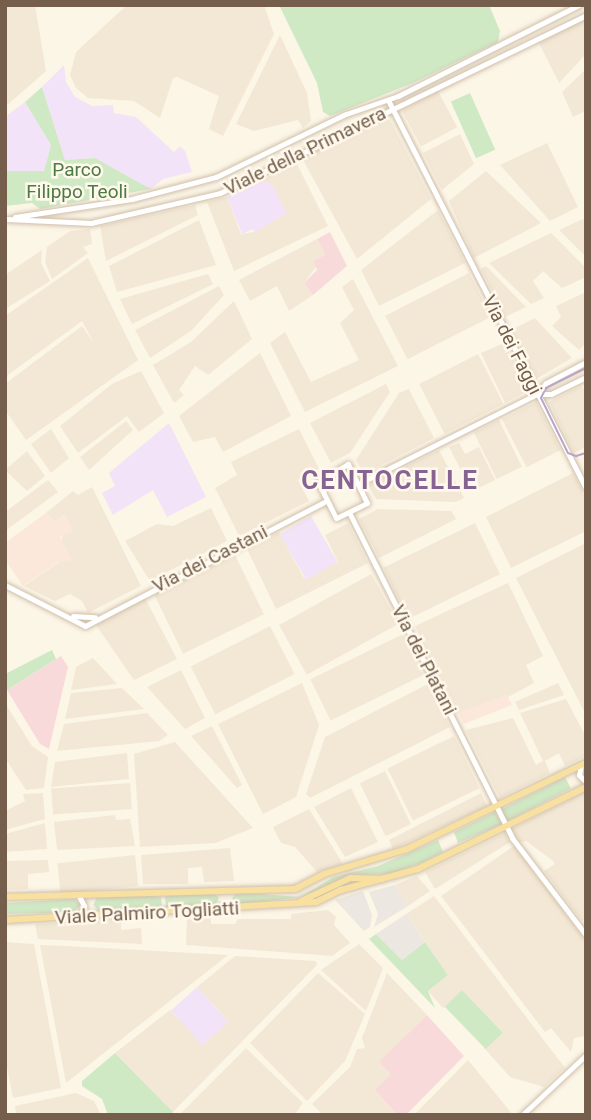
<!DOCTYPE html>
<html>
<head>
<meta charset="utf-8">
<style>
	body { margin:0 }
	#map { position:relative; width:591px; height:1120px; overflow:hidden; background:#fcf6e7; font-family:Roboto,sans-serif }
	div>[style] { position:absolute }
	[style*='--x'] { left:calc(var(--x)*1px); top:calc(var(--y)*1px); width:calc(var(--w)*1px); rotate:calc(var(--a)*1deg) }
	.residential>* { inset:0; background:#f3e8d5; transform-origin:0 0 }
	.commercial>* { inset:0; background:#fce8db }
	.industrial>* { inset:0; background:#ece7e0 }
	.education>* { inset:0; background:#f3e3f8; transform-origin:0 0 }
	.medical>* { inset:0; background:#f9dadb }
	.green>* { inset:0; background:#d0e9c5; transform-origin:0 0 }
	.roads { filter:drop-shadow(0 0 2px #d0bfaa) drop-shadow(0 0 2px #d0bfaa) }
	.secondary>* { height:5px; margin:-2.5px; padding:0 2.5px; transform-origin:2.5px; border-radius:2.5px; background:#fff }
	.primary>* { height:6px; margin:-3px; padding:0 3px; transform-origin:3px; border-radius:3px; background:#f8e0a1 }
	.tram>* { height:2px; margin:-1px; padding:0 1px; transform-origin:1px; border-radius:1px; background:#baa5c6 }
	span { translate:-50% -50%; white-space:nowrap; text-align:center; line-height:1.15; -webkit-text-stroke:5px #fff9ed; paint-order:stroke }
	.street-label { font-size:19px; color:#755e4c }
	.park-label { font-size:19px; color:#4e7a43 }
	.district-label { font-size:26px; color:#866391; font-weight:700; letter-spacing:2px }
	.frame { position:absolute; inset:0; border:7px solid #755e4c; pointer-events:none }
</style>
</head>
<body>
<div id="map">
	<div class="residential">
		<div style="clip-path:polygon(5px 5px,35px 5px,46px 71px,5px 107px)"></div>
		<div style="clip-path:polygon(127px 5px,264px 5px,274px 34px,223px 136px,209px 129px,219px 96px,177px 77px,173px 78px,160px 118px,134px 101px,88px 98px,76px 88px,70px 75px,76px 52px)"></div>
		<div style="clip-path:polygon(586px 19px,586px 54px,559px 83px,539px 43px)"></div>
		<div style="clip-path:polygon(280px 35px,307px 93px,311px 121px,303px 128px,298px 120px,254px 131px,236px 124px)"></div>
		<div style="clip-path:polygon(586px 69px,586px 111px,573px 117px,562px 92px)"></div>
		<div style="left:438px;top:91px;width:41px;height:41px;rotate:62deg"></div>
		<div style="clip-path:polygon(388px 116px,431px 199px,357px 259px,302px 158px)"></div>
		<div style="clip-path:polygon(460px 134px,474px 164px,442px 190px,423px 153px)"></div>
		<div style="clip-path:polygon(547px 143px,578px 207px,550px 221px,500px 165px)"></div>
		<div style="clip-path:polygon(296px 162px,328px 226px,234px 271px,207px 202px,227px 197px,241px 234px,254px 232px,267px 223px,263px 180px)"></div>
		<div style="clip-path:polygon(486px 171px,541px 223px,474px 258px,449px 201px)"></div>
		<div style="clip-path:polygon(195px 205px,198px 215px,106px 261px,100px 226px)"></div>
		<div style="clip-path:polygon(438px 210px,465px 263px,379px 306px,361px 270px)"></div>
		<div style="clip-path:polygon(583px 219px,586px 224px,586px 257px,559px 230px)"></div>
		<div style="clip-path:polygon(199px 220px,216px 265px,117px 292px,109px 266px)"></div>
		<div style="clip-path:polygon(90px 229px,92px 244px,83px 247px,88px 253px,52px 279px,45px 262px,47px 247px,70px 231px)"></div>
		<div style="clip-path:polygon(551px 233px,586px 268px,586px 277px,562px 288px,543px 271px,533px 281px,544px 298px,531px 304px,489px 263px)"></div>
		<div style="clip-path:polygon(317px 239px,325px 255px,304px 283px,313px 295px,289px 311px,277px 286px,250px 301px,239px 280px)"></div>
		<div style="clip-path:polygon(42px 250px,41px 263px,50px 281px,5px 309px,5px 275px)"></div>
		<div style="clip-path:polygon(88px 258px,138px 360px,26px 440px,5px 410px,5px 384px,82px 326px,94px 343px,82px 321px,5px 377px,5px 316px)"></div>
		<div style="clip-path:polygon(486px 266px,526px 307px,505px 317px,481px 269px)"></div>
		<div style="left:469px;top:273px;width:49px;height:94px;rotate:63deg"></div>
		<div style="clip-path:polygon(208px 274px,213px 284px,132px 324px,120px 299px)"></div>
		<div style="clip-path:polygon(353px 279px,398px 366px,305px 412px,270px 343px,285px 332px,311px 382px,359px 360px,340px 323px,354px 310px,342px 287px)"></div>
		<div style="clip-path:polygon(219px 286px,224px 295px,191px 331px,150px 358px,135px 330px)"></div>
		<div style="clip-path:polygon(586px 292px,586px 343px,579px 350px,552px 326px,561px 317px,556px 306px)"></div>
		<div style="clip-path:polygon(234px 301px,252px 339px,208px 375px,195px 366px,179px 390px,184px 395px,174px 403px,153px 365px,191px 342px)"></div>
		<div style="clip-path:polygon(535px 318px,572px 358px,536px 379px,511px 330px)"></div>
		<div style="clip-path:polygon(504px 343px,530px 390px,505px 403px,481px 353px)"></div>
		<div style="clip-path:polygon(260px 353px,291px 416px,223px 452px,215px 437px,193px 442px,179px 416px)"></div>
		<div style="left:478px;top:354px;width:56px;height:66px;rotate:63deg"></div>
		<div style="clip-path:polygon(141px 371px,164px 413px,139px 432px,127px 416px,78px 453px,60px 426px,112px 384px)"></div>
		<div style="clip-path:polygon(386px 384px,390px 392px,350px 453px,331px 463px,310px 423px)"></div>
		<div style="clip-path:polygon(581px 386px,586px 391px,586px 447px,574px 453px,549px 402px)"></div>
		<div style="clip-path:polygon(409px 389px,434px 438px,364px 474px,356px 460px,399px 393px)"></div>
		<div style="left:536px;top:402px;width:54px;height:38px;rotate:63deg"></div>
		<div style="left:499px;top:420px;width:52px;height:28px;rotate:64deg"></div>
		<div style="clip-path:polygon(126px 421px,133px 430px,89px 470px,80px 457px)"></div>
		<div style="clip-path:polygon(51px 429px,69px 458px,51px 473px,31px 444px)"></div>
		<div style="clip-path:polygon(299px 429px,319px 469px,298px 480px,309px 501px,239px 536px,215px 488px,237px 475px,231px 462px)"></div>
		<div style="clip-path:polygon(459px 443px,465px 454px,479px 447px,495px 480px,472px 491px,449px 447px)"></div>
		<div style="clip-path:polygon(439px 450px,464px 498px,456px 502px,376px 499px,368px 485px)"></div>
		<div style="clip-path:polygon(27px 451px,45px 476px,27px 491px,5px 470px)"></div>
		<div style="clip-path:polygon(573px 473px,586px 499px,586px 531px,511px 568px,486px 517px)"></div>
		<div style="clip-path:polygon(48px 480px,58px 492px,5px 531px,5px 512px)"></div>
		<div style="clip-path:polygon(92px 487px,141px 586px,88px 613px,82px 601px,70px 594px,55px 601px,24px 586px,59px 562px,65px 514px,55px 522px,46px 513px,73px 491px,78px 495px)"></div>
		<div style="clip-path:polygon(211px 508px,227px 541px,150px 581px,125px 541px,157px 524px,173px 526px)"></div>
		<div style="clip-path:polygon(378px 509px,451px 511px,456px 519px,379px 558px,359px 519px)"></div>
		<div style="clip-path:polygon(348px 523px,368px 563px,276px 609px,247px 549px,279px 532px,304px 578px,338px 562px,325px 535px)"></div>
		<div style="left:475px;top:523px;width:57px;height:102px;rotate:64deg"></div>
		<div style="clip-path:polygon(586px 543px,586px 715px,516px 578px)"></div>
		<div style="left:235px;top:555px;width:66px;height:90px;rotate:64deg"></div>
		<div style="left:371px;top:574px;width:57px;height:105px;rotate:61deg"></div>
		<div style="clip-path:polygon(508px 583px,543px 656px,526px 665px,534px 683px,508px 697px,455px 714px,415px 626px)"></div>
		<div style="clip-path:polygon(145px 598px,177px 659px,134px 680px,96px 625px)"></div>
		<div style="left:270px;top:626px;width:54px;height:89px;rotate:63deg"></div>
		<div style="left:403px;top:634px;width:46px;height:103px;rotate:64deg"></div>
		<div style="clip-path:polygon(93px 658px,117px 684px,71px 690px,76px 667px)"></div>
		<div style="clip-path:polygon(181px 670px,205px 718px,185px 729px,147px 687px)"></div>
		<div style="clip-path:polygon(302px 683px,319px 725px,296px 797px,263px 814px,218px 724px)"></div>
		<div style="clip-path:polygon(558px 683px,564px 695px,519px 710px,515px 702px)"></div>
		<div style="clip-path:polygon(428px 684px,450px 727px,310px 798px,306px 794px,325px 737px)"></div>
		<div style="clip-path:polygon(122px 688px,144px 709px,65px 719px,71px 693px)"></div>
		<div style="clip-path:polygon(566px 699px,586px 737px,586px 756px,565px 766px,559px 753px,545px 761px,550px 773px,500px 798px,466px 730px,513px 718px,536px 765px,543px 761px,520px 713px)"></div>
		<div style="clip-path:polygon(5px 703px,32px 746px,48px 757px,44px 788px,26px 790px,5px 758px)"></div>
		<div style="clip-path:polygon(147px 713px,168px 735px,159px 741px,57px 751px,64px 724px)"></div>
		<div style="clip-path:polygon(212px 726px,242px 785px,237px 788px,191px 736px)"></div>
		<div style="left:454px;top:736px;width:58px;height:74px;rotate:64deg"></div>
		<div style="clip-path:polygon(175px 742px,253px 828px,215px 843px,140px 847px,134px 754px)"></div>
		<div style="clip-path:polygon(127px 753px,129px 779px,51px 787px,55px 762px)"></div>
		<div style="left:385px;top:771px;width:59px;height:28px;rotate:64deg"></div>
		<div style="left:130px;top:783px;width:26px;height:79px;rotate:86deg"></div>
		<div style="clip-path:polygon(351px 788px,378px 842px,345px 857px,314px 807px)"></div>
		<div style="clip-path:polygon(586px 791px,586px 918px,582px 921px,544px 871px,555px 864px,552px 860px,526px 841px,519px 843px,512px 829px)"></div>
		<div style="clip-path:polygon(43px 793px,45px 819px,5px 830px,5px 811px,25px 801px,23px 794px)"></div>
		<div style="clip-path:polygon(481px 793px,487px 806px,393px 849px,389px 840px)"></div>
		<div style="clip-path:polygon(309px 809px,343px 864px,317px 872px,295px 847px,281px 843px,273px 827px)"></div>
		<div style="clip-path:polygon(115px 815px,116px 820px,130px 819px,135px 846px,57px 850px,54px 822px)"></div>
		<div style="clip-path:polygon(45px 823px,47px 849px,5px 852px,5px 834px)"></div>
		<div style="clip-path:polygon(505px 833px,510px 842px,435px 889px,425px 872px)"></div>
		<div style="clip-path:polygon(514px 846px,586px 941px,586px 1036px,574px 1038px,571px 1052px,551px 1028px,545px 1032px,441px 896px)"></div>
		<div style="clip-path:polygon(230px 848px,234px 881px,204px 882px,202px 867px,188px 868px,188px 884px,143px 884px,141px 855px)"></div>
		<div style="left:135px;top:855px;width:31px;height:78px;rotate:84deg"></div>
		<div style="clip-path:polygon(48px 860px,49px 872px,28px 874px,28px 889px,5px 890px,5px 861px)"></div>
		<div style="clip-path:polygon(417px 876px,430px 891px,408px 906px,395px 885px)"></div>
		<div style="clip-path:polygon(434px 896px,565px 1068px,544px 1087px,510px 1077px,484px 1048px,503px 1032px,463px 991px,443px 1008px,428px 991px,448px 975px,406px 914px)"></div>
		<div style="clip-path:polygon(328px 910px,336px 917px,334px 925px,350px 943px,332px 956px,186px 945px,187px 917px,211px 915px,211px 924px,235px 924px,238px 919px,291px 919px,291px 914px)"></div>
		<div style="clip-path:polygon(121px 920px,121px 930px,141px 928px,142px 944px,38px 939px,35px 924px)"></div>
		<div style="clip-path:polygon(5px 942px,34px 944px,61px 1088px,13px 1098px,5px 1057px)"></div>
		<div style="clip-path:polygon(359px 944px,383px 968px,366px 1011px,321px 970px)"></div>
		<div style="clip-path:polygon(40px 945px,66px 946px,228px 955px,66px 1083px)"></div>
		<div style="clip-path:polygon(235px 956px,316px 961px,317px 965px,173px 1112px,115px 1053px,170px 1010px,203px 1043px,228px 1021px,197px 987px)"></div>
		<div style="clip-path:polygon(318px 973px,365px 1014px,345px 1061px,307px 1101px,250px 1043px)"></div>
		<div style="clip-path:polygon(387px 973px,427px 1015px,380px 1062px,392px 1074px,376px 1090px,398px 1115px,323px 1115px,312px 1104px,350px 1067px,357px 1049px,365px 1048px,362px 1038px)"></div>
		<div style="clip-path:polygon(246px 1048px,303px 1103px,294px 1115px,179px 1115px)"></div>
		<div style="clip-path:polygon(468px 1060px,513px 1115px,414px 1115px)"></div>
		<div style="clip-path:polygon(76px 1093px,94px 1101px,101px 1115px,16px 1115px,15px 1106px)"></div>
	</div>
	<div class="commercial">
		<div style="clip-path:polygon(46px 513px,55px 522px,65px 514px,73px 531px,60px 537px,72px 560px,58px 562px,23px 586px,5px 560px,5px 543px)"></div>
		<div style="clip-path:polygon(507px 695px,512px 705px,464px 724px,458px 713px)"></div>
	</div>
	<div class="industrial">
		<div style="clip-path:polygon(395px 885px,408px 906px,374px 927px,378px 914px,369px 892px)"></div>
		<div style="clip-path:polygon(363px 891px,372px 915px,370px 927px,364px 931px,335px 900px)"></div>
		<div style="clip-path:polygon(406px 914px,425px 942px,402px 960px,376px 934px)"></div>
	</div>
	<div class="education">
		<div style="clip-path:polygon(64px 65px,66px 82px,75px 97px,92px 106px,113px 105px,114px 113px,136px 117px,174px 152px,180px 146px,185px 151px,192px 172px,163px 179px,151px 189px,95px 158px,65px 160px,42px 87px)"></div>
		<div style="clip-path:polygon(25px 102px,51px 145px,44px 171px,5px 171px,5px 117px)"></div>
		<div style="clip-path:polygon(263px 180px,272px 185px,287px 213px,254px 233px,253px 229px,242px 234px,227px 197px)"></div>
		<div style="clip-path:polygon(169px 423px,206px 497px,167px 517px,153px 490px,113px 515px,102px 493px,115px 486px,109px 473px)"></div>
		<div style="left:311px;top:516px;width:53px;height:36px;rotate:60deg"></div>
		<div style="left:197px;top:987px;width:47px;height:35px;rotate:48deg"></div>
	</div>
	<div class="medical">
		<div style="clip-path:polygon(330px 232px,347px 266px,313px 295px,304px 283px,317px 270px,314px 261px,325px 255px,317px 239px)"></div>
		<div style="clip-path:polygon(61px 656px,68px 667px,49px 749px,40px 744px,7px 690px)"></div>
		<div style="clip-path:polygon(427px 1015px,464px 1056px,406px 1115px,398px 1115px,375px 1090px,391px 1074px,379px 1062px)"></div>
	</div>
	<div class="green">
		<div style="clip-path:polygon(279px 5px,489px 5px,500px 31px,498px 42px,413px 83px,330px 116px,323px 112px,317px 83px)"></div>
		<div style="clip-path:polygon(42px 87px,65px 160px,95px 158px,151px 189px,40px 209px,32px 203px,5px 206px,5px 171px,44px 171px,51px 145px,25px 102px)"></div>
		<div style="left:470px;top:93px;width:62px;height:21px;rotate:66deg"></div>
		<div style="clip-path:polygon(52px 650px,56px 659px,7px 690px,5px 674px)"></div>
		<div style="left:565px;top:777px;width:13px;height:72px;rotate:63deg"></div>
		<div style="clip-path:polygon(495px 812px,502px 824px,458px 843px,454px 832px)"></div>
		<div style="clip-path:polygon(438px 840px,443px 852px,421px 863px,390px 874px,349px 875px,313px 896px,237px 904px,232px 899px,236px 892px,301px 897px,333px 877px,378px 866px)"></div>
		<div style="clip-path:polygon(215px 893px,219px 898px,216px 905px,166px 908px,165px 896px)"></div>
		<div style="clip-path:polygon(143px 895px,161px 897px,162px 907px,99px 911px,93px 905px,97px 898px)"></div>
		<div style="clip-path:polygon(74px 899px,81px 905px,75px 912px,5px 914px,5px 903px)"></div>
		<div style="clip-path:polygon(376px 934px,402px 960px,425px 942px,448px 975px,428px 991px,435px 1008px,369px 939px)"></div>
		<div style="left:462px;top:990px;width:59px;height:24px;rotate:46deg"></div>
		<div style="clip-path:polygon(115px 1053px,173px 1112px,170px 1115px,108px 1115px,102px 1099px,82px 1086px,82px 1081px)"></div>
	</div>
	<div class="roads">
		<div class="secondary">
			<div style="--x:388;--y:100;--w:436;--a:63"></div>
			<div style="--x:15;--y:217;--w:118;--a:-8.7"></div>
			<div style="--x:132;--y:199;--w:87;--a:-14.7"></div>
			<div style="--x:216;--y:177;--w:144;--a:-25.9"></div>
			<div style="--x:346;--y:114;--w:55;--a:-19.1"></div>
			<div style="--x:398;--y:96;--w:203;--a:-26.7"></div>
			<div style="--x:7;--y:219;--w:84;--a:2.7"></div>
			<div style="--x:91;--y:223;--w:132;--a:-13.1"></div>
			<div style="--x:220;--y:193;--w:407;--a:-25.9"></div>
			<div style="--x:537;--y:394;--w:14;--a:0"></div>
			<div style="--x:551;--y:394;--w:39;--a:-26"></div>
			<div style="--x:348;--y:464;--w:43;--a:64"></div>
			<div style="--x:367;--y:503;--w:34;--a:154"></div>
			<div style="--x:336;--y:518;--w:40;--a:-116.6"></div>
			<div style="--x:318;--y:482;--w:35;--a:-31"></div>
			<div style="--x:360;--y:483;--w:198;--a:-26.7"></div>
			<div style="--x:537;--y:394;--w:14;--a:-51"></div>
			<div style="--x:546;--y:383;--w:45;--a:-27.7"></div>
			<div style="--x:350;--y:514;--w:362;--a:63.4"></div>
			<div style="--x:512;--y:838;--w:122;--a:52.7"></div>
			<div style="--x:5;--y:585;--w:90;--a:27.1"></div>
			<div style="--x:85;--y:626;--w:269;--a:-27.4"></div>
			<div style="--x:73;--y:616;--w:22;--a:3"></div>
			<div style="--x:581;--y:765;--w:10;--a:101"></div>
			<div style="--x:579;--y:775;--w:10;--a:45"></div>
			<div style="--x:78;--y:894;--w:13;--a:63"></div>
			<div style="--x:84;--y:906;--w:11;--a:112"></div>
			<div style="--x:522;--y:1115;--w:88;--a:-43.2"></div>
		</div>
		<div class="primary">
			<div style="--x:5;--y:897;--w:290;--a:-1.6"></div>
			<div style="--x:295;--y:889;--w:33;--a:-27"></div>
			<div style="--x:324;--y:874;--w:87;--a:-16.8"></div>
			<div style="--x:407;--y:849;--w:199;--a:-25.7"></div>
			<div style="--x:301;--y:901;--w:54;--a:-25.1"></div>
			<div style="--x:350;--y:878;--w:32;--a:2"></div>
			<div style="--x:5;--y:920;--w:312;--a:-3.3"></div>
			<div style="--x:316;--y:902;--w:28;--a:-26"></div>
			<div style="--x:341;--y:890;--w:80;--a:-15.3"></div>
			<div style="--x:418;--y:869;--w:187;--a:-26"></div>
		</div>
	</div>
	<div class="tram">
		<div style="--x:586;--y:368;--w:45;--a:153.4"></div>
		<div style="--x:546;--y:388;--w:11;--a:117"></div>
		<div style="--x:541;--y:398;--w:61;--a:63.9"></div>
		<div style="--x:568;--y:453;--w:9;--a:21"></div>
		<div style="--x:576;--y:456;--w:10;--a:-17"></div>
	</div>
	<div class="street-label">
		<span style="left:305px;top:151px;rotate:-26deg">Viale della Primavera</span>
		<span style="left:512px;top:345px;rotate:63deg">Via dei Faggi</span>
		<span style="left:210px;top:559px;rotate:-27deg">Via dei Castani</span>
		<span style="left:424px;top:660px;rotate:63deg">Via dei Platani</span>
		<span style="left:147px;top:913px;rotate:-3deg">Viale Palmiro Togliatti</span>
	</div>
	<div class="park-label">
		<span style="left:77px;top:181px">Parco<br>Filippo Teoli</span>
	</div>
	<div class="district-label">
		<span style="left:390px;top:481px">CENTOCELLE</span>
	</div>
	<div class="frame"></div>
</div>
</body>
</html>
